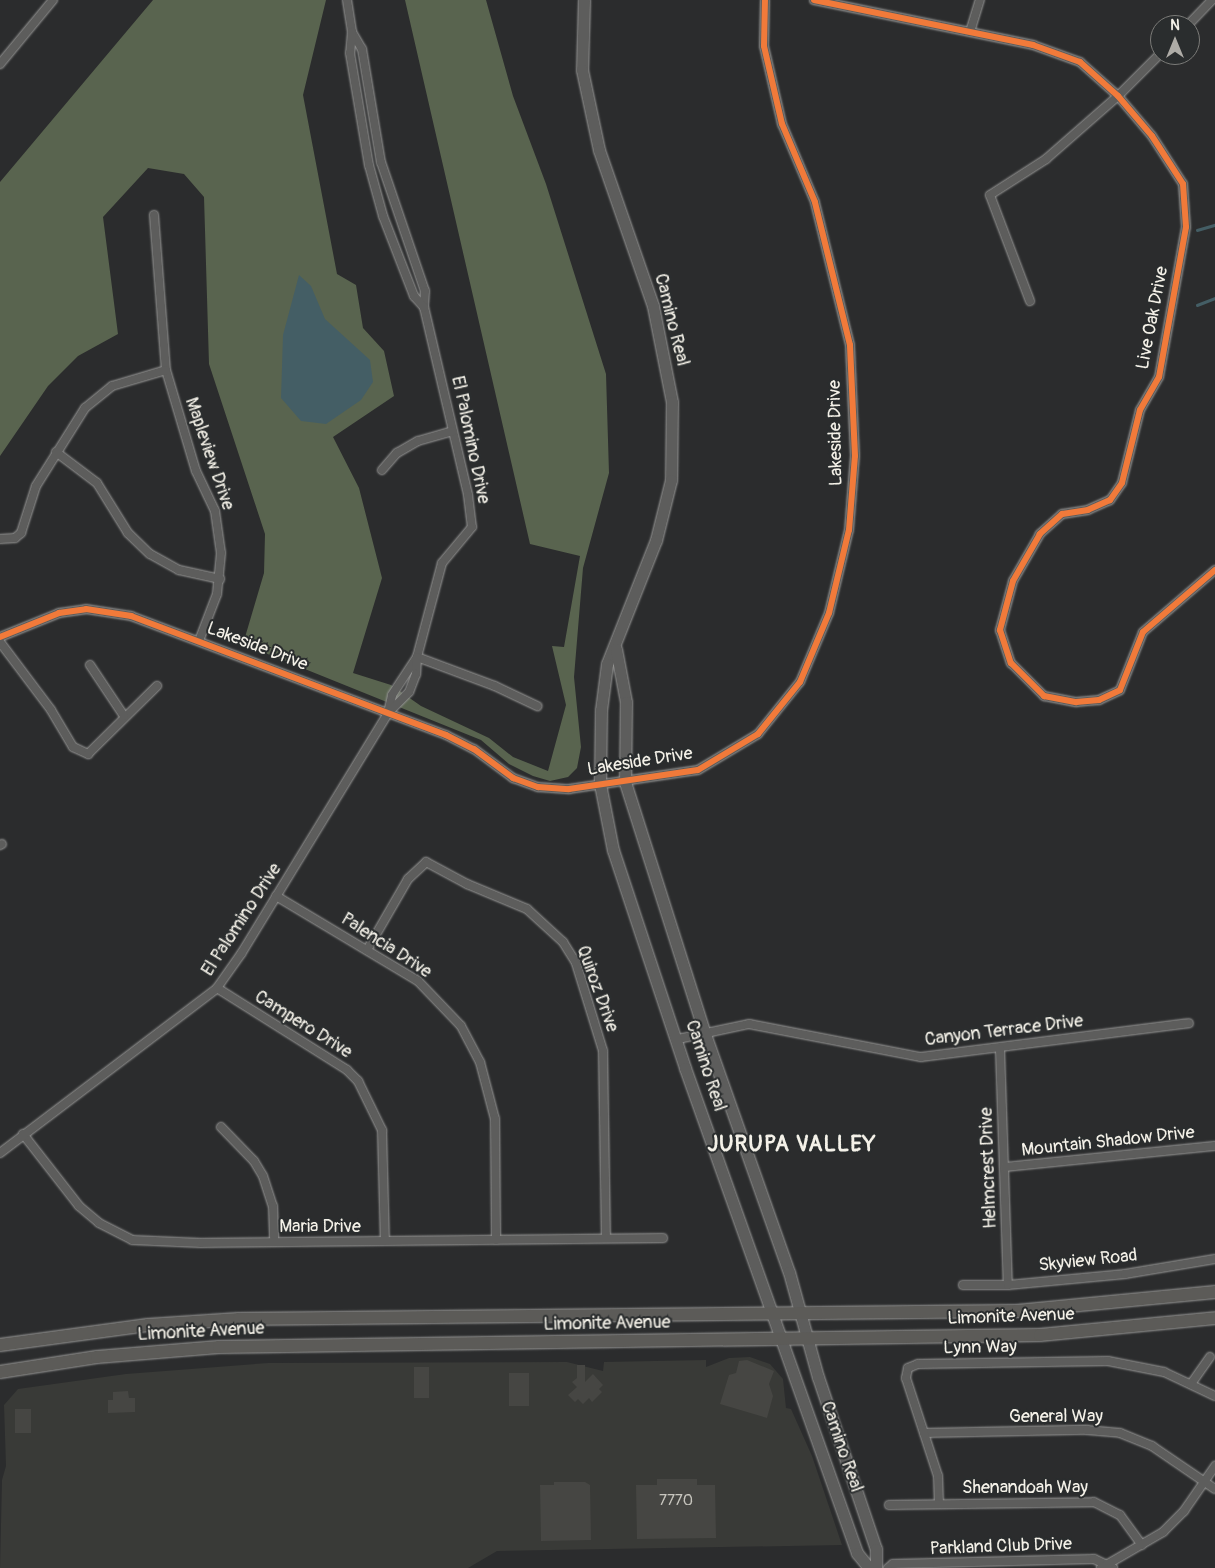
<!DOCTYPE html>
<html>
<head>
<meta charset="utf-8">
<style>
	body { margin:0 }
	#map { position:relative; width:1215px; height:1568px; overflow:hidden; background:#2b2c2d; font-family:Pangolin,sans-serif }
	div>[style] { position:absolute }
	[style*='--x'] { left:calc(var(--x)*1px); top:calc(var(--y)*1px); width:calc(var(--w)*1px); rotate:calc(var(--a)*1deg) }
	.built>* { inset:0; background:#393a37 }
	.green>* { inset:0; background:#59644f }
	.water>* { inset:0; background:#445e65 }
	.stream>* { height:2.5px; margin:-1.25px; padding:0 1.25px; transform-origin:1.25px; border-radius:1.25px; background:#445e65 }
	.building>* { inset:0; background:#464643; transform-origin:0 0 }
	.roads { filter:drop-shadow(0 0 1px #979796) drop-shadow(0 0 1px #979796) }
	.street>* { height:8px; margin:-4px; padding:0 4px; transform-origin:4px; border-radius:4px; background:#5d5d5c }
	.secondary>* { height:11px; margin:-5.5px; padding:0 5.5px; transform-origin:5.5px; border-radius:5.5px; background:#5d5d5c }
	.primary>* { height:12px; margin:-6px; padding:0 6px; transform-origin:6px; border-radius:6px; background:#5c5b58 }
	.cycleway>* { height:6px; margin:-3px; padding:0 3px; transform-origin:3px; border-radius:3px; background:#f17a3a }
	span { translate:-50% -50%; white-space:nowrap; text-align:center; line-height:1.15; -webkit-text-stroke:4px #2a2d2e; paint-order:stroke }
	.number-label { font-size:15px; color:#c8c6bf }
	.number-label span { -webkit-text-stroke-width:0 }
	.street-label { font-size:18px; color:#f4f1e8 }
	.district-label { font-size:22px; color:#f4f1e8; font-weight:700; letter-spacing:1px }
	.north { position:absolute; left:1150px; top:15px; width:50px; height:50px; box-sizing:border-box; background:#2a2d2e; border:1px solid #7b7b78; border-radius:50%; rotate:0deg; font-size:14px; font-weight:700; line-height:20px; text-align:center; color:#f4f1e8 }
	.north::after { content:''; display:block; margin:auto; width:18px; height:22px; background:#aeaca7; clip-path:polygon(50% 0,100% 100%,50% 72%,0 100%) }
</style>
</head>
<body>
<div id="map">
	<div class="built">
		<div style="clip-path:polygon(750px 1357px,770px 1364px,783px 1379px,786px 1408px,791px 1409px,812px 1456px,842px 1545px,497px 1551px,468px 1568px,0 1568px,2px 1480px,6px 1466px,4px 1405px,18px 1389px,126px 1374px,268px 1363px,567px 1362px,603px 1371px,604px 1362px,706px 1360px,706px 1367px,729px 1358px)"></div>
	</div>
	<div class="green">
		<div style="clip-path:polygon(153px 0,326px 0,303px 95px,337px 274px,356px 285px,363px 328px,384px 351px,394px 396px,333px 437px,359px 488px,382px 578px,353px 673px,391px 685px,421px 706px,489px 738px,513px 757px,548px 771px,566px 705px,552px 646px,564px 647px,580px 556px,530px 544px,405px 0,486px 0,513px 96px,546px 184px,606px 374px,609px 473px,583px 568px,574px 677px,581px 747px,577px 768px,568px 777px,550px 781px,533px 776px,509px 764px,481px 740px,243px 644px,264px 573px,265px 534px,209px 364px,204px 197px,184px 174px,148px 168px,103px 217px,118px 334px,78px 356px,48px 386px,0 456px,0 182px)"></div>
	</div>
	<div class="water">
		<div style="clip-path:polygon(299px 275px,311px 286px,325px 319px,370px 360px,373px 382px,361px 400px,326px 424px,301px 421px,281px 398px,283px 335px)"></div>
	</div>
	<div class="stream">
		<div style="--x:1197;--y:230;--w:19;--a:-16"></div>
		<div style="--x:1197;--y:305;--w:19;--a:-21"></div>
	</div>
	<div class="building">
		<div style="clip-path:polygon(747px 1360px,774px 1371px,769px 1384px,773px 1396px,767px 1418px,720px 1404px,729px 1375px,736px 1373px,739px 1361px)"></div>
		<div style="clip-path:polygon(577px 1365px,585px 1365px,585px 1382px,593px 1374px,603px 1385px,599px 1389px,602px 1392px,592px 1402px,589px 1398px,583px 1404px,578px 1399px,575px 1402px,568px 1395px,577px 1387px,572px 1382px,577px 1378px)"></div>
		<div style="left:414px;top:1367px;width:15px;height:31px"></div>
		<div style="left:509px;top:1373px;width:20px;height:33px"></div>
		<div style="clip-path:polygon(128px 1391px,129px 1398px,135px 1398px,135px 1412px,108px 1413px,108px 1400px,113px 1400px,113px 1392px)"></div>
		<div style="left:15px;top:1409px;width:16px;height:24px"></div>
		<div style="clip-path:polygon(657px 1479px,697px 1479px,697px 1485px,715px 1485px,716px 1538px,637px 1539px,636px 1485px,657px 1485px)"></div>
		<div style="clip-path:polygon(554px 1482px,585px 1482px,590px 1485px,591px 1540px,541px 1541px,540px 1485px,554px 1485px)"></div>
	</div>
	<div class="roads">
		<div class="street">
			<div style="--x:347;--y:0;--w:32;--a:81"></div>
			<div style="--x:352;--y:32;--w:20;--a:60"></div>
			<div style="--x:362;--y:49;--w:115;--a:80.5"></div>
			<div style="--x:381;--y:162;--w:136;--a:71.2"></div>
			<div style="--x:425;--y:291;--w:16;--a:94"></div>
			<div style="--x:424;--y:307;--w:193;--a:76.8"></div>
			<div style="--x:468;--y:495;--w:32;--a:83"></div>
			<div style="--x:472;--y:527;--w:47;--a:129.8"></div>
			<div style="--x:442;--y:563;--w:97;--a:104.9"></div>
			<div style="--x:417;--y:657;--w:83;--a:20.4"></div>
			<div style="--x:495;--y:686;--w:47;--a:25.5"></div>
			<div style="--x:814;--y:0;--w:224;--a:11.6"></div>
			<div style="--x:1033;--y:45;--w:50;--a:19.9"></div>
			<div style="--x:1080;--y:62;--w:51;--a:41.8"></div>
			<div style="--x:1118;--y:96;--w:52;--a:49.6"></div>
			<div style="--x:1152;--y:136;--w:57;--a:57.1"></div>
			<div style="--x:1183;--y:184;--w:43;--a:86"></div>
			<div style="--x:1186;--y:227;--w:152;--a:100.2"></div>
			<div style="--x:1159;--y:377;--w:38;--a:120"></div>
			<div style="--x:1140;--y:410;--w:75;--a:103.9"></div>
			<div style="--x:1122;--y:483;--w:21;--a:125"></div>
			<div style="--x:1110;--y:500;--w:24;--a:156"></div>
			<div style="--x:1088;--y:510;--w:26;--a:171"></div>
			<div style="--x:1062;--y:514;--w:30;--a:138"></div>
			<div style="--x:1040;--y:534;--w:54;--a:119.9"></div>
			<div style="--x:1013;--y:581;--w:51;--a:104.9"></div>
			<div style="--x:1000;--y:630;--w:35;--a:72"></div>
			<div style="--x:1011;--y:663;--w:47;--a:45"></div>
			<div style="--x:1044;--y:696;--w:33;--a:11"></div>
			<div style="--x:1076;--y:702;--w:23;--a:-5"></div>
			<div style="--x:1099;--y:700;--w:23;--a:-25"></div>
			<div style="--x:1120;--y:690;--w:62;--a:-68.4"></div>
			<div style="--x:1143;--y:632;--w:95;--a:-40.7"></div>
			<div style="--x:1188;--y:25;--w:35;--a:-46"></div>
			<div style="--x:352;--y:32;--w:21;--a:95"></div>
			<div style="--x:350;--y:53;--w:114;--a:80.4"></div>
			<div style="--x:369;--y:165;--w:53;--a:74.6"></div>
			<div style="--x:383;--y:216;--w:86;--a:68.8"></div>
			<div style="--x:414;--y:296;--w:15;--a:48"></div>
			<div style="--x:970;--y:32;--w:34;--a:-73"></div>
			<div style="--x:0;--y:64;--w:83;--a:-50.4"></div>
			<div style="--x:154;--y:215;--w:155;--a:85.6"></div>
			<div style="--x:166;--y:370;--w:105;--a:73.5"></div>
			<div style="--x:196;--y:471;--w:44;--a:64.6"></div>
			<div style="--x:215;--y:511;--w:42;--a:81.9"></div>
			<div style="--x:221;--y:553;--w:41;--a:95.6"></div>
			<div style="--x:217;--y:594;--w:50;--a:111"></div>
			<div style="--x:1030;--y:301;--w:113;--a:-110.7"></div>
			<div style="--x:990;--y:195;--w:67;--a:-32.7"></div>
			<div style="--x:1046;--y:159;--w:96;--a:-41.2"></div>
			<div style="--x:1118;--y:96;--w:59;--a:-45"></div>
			<div style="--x:56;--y:452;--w:51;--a:37.1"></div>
			<div style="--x:97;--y:483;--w:59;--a:58.2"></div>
			<div style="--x:128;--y:533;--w:30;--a:44"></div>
			<div style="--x:150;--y:554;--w:33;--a:29"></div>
			<div style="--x:179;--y:570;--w:42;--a:12.4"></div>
			<div style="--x:382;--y:470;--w:23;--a:-49"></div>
			<div style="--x:397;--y:453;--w:24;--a:-30"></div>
			<div style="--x:418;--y:441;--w:36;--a:-16"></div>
			<div style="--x:0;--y:539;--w:15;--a:-4"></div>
			<div style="--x:15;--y:538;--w:8;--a:-40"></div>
			<div style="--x:21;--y:533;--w:49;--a:-72.3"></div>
			<div style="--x:36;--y:486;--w:92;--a:-57.9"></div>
			<div style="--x:85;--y:408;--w:35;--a:-39"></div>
			<div style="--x:112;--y:386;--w:56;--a:-16.5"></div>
			<div style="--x:0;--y:637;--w:64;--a:-22.1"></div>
			<div style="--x:59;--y:613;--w:27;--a:-8"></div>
			<div style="--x:86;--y:609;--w:46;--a:8.8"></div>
			<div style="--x:131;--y:616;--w:337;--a:20.7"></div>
			<div style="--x:446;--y:735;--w:31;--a:27"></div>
			<div style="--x:474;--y:749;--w:49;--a:36.6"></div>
			<div style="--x:513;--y:778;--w:27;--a:20"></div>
			<div style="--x:538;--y:787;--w:31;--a:4"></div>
			<div style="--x:569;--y:789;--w:130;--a:-8.4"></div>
			<div style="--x:698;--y:770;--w:70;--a:-31"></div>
			<div style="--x:758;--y:734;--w:67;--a:-51.1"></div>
			<div style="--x:800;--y:682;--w:75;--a:-67.2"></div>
			<div style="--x:829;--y:613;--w:85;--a:-76.5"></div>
			<div style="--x:849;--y:530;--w:74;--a:-85.4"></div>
			<div style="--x:855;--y:456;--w:111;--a:-92.6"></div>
			<div style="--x:850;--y:345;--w:147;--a:-103.8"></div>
			<div style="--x:815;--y:202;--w:85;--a:-112.9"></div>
			<div style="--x:782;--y:124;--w:80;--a:-103"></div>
			<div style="--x:764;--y:46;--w:46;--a:-88.8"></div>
			<div style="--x:0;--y:642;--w:85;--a:53.1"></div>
			<div style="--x:51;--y:710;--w:43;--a:59.3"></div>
			<div style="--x:73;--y:747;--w:17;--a:25"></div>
			<div style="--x:88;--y:754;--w:97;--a:-44.6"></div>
			<div style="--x:90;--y:665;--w:61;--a:56.3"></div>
			<div style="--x:0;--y:845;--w:2;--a:-27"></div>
			<div style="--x:276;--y:896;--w:165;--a:30.9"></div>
			<div style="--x:418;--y:981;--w:62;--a:46.3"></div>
			<div style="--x:461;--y:1026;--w:41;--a:62.2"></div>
			<div style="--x:480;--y:1062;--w:59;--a:75.3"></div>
			<div style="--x:495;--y:1119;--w:121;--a:89.5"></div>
			<div style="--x:367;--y:950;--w:82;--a:-60"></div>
			<div style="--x:408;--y:879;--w:25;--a:-43"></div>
			<div style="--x:426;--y:862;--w:47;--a:28.2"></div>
			<div style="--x:467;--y:884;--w:65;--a:22.6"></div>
			<div style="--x:527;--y:909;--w:49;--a:42.5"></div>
			<div style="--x:563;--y:942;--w:25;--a:58"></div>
			<div style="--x:576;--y:963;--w:92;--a:72.9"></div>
			<div style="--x:603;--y:1051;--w:187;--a:89.1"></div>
			<div style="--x:217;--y:988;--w:154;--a:32.2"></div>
			<div style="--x:347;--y:1070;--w:16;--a:45"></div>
			<div style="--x:358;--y:1081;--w:55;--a:63.9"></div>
			<div style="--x:382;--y:1130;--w:111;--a:88.5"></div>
			<div style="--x:678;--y:1039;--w:73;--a:-11.9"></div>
			<div style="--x:749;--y:1024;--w:175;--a:10.9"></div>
			<div style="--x:921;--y:1057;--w:270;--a:-7.2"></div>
			<div style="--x:1000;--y:1049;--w:236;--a:88.1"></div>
			<div style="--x:221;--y:1127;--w:47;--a:45.9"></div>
			<div style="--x:254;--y:1161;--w:17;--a:59"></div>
			<div style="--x:263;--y:1176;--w:32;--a:72"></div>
			<div style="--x:273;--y:1206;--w:36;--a:88"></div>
			<div style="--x:23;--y:1134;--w:91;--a:52.1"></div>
			<div style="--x:79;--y:1206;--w:26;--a:40"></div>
			<div style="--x:99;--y:1223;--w:37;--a:27"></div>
			<div style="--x:132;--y:1240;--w:69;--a:2.5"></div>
			<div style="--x:201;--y:1243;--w:462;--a:-0.6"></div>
			<div style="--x:0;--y:1153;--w:273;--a:-37.2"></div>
			<div style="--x:217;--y:988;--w:42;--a:-54.8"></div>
			<div style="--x:241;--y:954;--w:282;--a:-58.6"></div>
			<div style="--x:388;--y:713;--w:18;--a:-77"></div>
			<div style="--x:392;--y:695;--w:45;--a:-56.7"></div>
			<div style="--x:417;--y:657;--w:17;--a:93"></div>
			<div style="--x:416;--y:674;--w:19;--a:111"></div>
			<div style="--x:409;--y:692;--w:30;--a:135"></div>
			<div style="--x:1004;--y:1167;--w:212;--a:-5.7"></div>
			<div style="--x:963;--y:1285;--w:45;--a:0"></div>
			<div style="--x:1008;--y:1285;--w:118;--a:-5.4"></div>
			<div style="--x:1125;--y:1274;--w:91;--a:-9.5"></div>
			<div style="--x:1191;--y:1384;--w:33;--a:-55"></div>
			<div style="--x:924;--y:1433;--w:163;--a:-1.1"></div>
			<div style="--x:1087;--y:1430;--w:33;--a:5"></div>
			<div style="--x:1120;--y:1433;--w:35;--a:22"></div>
			<div style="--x:1152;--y:1446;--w:76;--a:34.3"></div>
			<div style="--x:939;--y:1504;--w:28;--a:-92"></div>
			<div style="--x:938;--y:1476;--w:103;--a:-108.1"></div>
			<div style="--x:906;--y:1378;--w:10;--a:-79"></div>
			<div style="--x:908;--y:1368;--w:11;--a:-22"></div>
			<div style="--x:918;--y:1364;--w:190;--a:-0.9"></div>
			<div style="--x:1108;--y:1361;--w:57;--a:11.1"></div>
			<div style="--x:1164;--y:1372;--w:56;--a:25.2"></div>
			<div style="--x:889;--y:1505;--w:205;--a:-0.8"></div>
			<div style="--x:1094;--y:1502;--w:29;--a:27"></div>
			<div style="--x:1120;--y:1515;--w:37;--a:54"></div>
			<div style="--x:888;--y:1568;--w:6;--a:-39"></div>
			<div style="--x:893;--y:1564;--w:201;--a:-1.4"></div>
			<div style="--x:1094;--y:1559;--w:21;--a:25"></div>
			<div style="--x:1101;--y:1568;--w:72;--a:-30.1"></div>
			<div style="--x:1163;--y:1532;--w:30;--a:-45"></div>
			<div style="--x:1184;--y:1511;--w:55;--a:-55.4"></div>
		</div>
		<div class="secondary">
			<div style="--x:584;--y:0;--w:70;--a:91.6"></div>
			<div style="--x:582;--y:70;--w:82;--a:78"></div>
			<div style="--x:599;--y:150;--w:165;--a:70.9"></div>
			<div style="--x:653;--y:306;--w:98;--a:78.8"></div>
			<div style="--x:672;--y:402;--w:78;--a:90.7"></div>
			<div style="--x:671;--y:480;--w:62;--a:104"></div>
			<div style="--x:656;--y:540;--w:133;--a:111.6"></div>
			<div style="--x:607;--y:664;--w:46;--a:97.4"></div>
			<div style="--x:601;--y:710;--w:74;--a:90.8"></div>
			<div style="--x:600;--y:784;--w:67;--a:78.9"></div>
			<div style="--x:613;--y:850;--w:230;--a:71.7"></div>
			<div style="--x:685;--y:1068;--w:515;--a:70.47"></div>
			<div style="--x:857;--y:1553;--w:19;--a:51"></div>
			<div style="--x:616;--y:649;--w:54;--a:79.3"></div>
			<div style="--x:626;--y:702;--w:80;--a:90.7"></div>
			<div style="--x:625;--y:782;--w:264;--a:72.4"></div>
			<div style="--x:705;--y:1034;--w:252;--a:70.6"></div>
			<div style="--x:789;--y:1272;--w:109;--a:74.6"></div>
			<div style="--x:818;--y:1377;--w:182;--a:71.4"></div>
			<div style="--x:876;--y:1549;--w:19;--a:90"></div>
		</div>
		<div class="primary">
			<div style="--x:0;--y:1345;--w:149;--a:-7.7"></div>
			<div style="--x:148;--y:1325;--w:91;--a:-3.8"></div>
			<div style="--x:239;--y:1319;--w:778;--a:-0.59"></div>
			<div style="--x:1017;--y:1311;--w:199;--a:-5.5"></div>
			<div style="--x:0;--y:1372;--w:98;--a:-8.8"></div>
			<div style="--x:97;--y:1357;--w:122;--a:-4.7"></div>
			<div style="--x:219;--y:1347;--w:821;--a:-0.84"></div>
			<div style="--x:1040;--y:1335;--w:176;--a:-5.5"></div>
		</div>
	</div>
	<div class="cycleway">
		<div style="--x:814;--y:0;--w:224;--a:11.6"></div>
		<div style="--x:1033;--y:45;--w:50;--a:19.9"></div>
		<div style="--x:1080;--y:62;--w:51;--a:41.8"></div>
		<div style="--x:1118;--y:96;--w:52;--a:49.6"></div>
		<div style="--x:1152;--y:136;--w:57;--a:57.1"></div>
		<div style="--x:1183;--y:184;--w:43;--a:86"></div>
		<div style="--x:1186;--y:227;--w:152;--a:100.2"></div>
		<div style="--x:1159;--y:377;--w:38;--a:120"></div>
		<div style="--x:1140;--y:410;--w:75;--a:103.9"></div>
		<div style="--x:1122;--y:483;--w:21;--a:125"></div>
		<div style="--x:1110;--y:500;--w:24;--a:156"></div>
		<div style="--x:1088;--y:510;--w:26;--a:171"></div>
		<div style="--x:1062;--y:514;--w:30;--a:138"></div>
		<div style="--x:1040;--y:534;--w:54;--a:119.9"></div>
		<div style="--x:1013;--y:581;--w:51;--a:104.9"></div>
		<div style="--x:1000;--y:630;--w:35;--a:72"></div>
		<div style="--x:1011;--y:663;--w:47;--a:45"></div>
		<div style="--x:1044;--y:696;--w:33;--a:11"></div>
		<div style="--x:1076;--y:702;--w:23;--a:-5"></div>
		<div style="--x:1099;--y:700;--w:23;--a:-25"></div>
		<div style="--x:1120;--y:690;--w:62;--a:-68.4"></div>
		<div style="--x:1143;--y:632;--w:95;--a:-40.7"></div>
		<div style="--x:0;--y:637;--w:64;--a:-22.1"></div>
		<div style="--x:59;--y:613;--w:27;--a:-8"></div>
		<div style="--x:86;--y:609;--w:46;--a:8.8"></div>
		<div style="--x:131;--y:616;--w:337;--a:20.7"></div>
		<div style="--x:446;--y:735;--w:31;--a:27"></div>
		<div style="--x:474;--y:749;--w:49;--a:36.6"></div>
		<div style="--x:513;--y:778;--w:27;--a:20"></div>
		<div style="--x:538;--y:787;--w:31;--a:4"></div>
		<div style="--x:569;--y:789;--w:130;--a:-8.4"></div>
		<div style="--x:698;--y:770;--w:70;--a:-31"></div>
		<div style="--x:758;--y:734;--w:67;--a:-51.1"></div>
		<div style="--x:800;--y:682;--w:75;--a:-67.2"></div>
		<div style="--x:829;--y:613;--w:85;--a:-76.5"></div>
		<div style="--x:849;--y:530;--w:74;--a:-85.4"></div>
		<div style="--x:855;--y:456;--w:111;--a:-92.6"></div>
		<div style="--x:850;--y:345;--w:147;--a:-103.8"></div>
		<div style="--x:815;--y:202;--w:85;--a:-112.9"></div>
		<div style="--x:782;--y:124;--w:80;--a:-103"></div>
		<div style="--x:764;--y:46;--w:46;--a:-88.8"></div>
	</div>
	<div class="number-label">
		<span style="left:676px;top:1501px">7770</span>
	</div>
	<div class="street-label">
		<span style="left:1153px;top:318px;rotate:-79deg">Live Oak Drive</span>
		<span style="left:671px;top:320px;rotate:76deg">Camino Real</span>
		<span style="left:836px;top:433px;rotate:-91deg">Lakeside Drive</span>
		<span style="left:470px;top:440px;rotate:78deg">El Palomino Drive</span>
		<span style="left:209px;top:454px;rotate:71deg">Mapleview Drive</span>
		<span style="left:257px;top:647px;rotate:21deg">Lakeside Drive</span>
		<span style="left:640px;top:762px;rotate:-9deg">Lakeside Drive</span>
		<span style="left:242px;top:920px;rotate:-57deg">El Palomino Drive</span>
		<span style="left:386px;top:946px;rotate:33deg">Palencia Drive</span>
		<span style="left:597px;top:989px;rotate:70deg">Quiroz Drive</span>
		<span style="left:303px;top:1025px;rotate:32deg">Campero Drive</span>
		<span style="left:1004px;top:1031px;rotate:-7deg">Canyon Terrace Drive</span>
		<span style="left:705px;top:1066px;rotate:72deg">Camino Real</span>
		<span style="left:1108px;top:1142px;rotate:-6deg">Mountain Shadow Drive</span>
		<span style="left:989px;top:1168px;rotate:-92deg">Helmcrest Drive</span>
		<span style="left:320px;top:1227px">Maria Drive</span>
		<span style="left:1088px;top:1261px;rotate:-6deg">Skyview Road</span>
		<span style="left:1011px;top:1317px;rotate:-2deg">Limonite Avenue</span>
		<span style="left:607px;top:1324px;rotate:-1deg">Limonite Avenue</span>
		<span style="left:201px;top:1332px;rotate:-3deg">Limonite Avenue</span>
		<span style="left:980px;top:1348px;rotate:-1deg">Lynn Way</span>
		<span style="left:1056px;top:1417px">General Way</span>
		<span style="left:841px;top:1447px;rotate:71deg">Camino Real</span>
		<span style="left:1025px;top:1488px">Shenandoah Way</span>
		<span style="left:1001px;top:1547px;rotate:-2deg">Parkland Club Drive</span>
	</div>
	<div class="district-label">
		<span style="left:792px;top:1145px">JURUPA VALLEY</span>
	</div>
	<div class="north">N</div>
</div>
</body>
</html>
